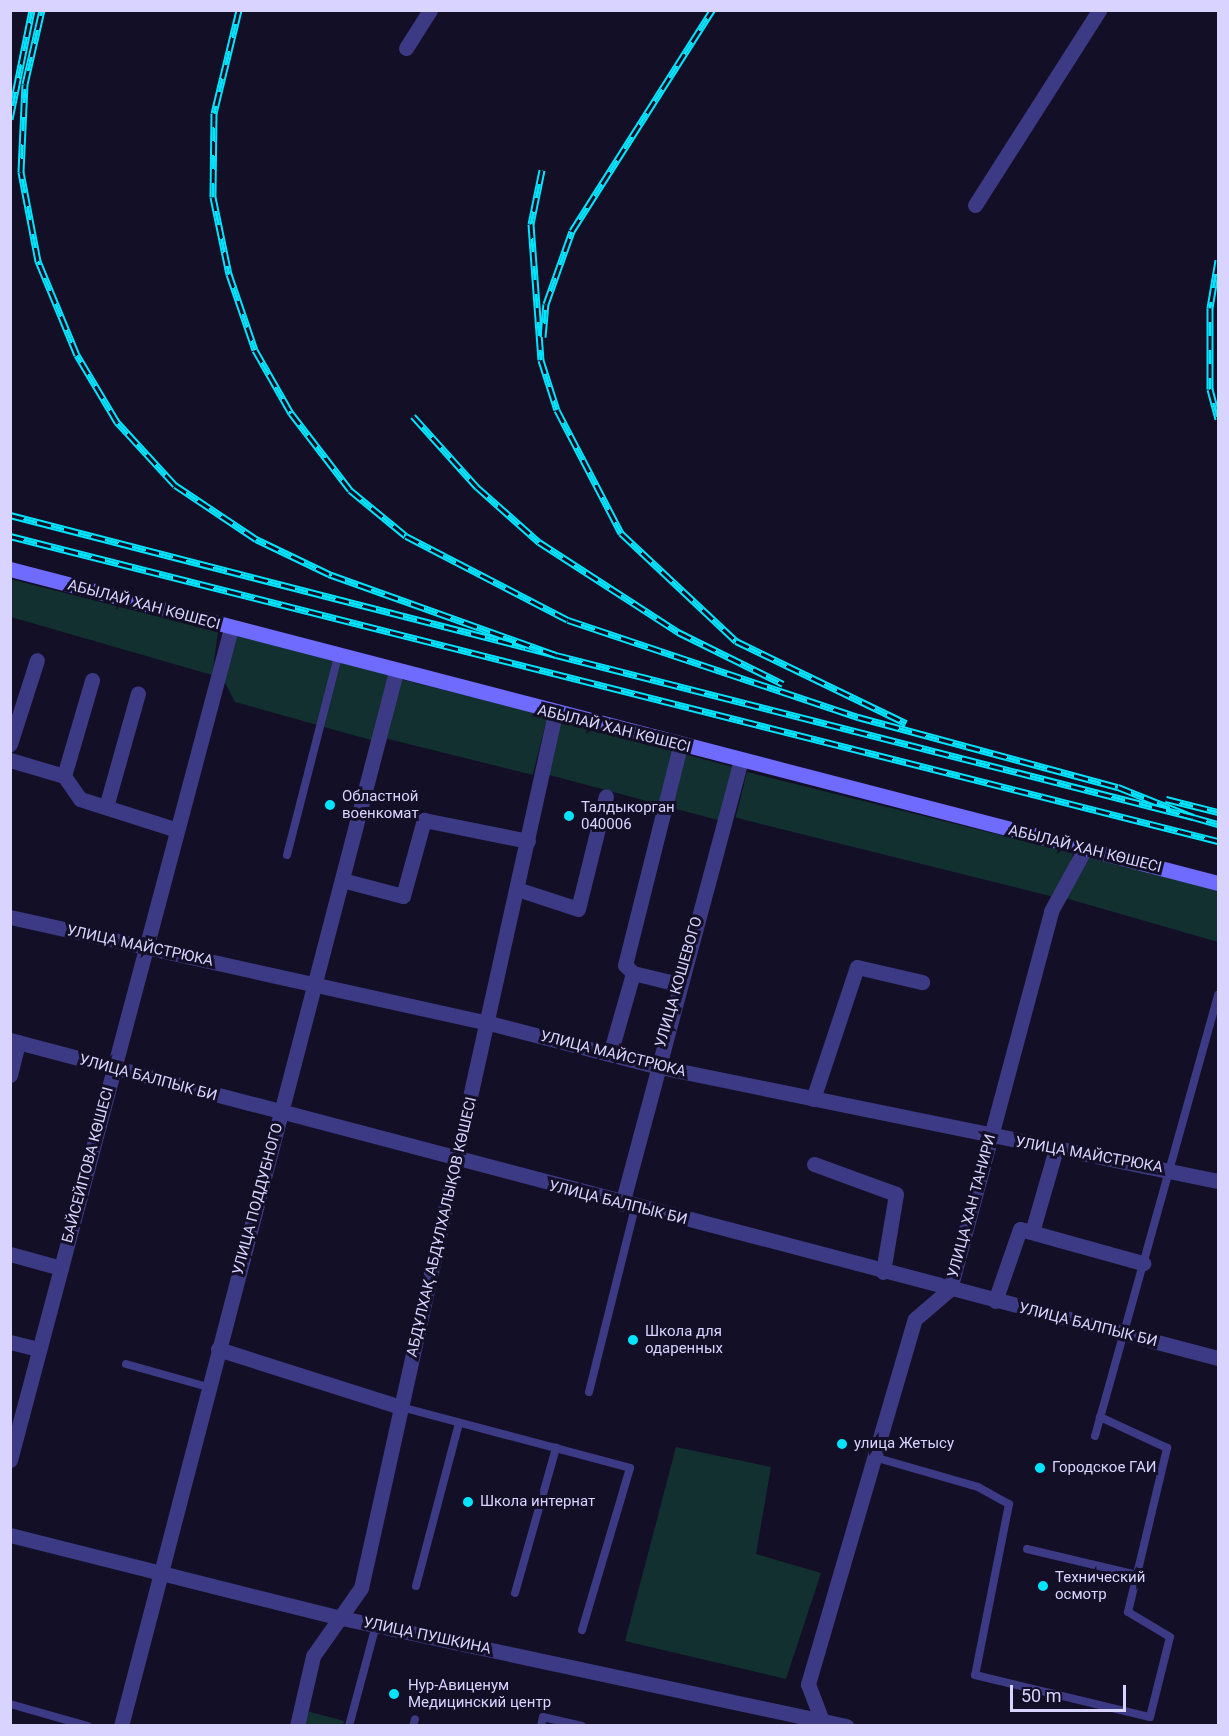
<!DOCTYPE html>
<html>
<head>
<meta charset="utf-8">
<style>
	body { margin:0 }
	#map { position:relative; width:1229px; height:1736px; overflow:hidden; background:#130f26; font-family:Roboto,sans-serif }
	div>[style] { position:absolute }
	[style*='--x'] { left:calc(var(--x)*1px); top:calc(var(--y)*1px); width:calc(var(--w)*1px); rotate:calc(var(--a)*1deg) }
	.green>* { inset:0; background:#12302f; transform-origin:0 0 }
	.service>* { height:8px; margin:-4px; padding:0 4px; transform-origin:4px; border-radius:4px; background:#3d3a85 }
	.minor>* { height:15px; margin:-7.5px; padding:0 7.5px; transform-origin:7.5px; border-radius:7.5px; background:#3d3a85 }
	.tertiary>* { height:15px; margin:-7.5px; padding:0 7.5px; transform-origin:7.5px; border-radius:7.5px; background:#3d3a85 }
	.secondary>* { height:15px; margin:-7.5px; padding:0 7.5px; transform-origin:7.5px; border-radius:7.5px; background:#6f6bff }
	.rail>* { height:7px; margin-top:-3.5px; transform-origin:0; background:repeating-linear-gradient(90deg,#130f26 0 14px,#00e5ff 0 28px); box-sizing:border-box; border-block:2px solid #00e5ff }
	.dots>* { width:16px; height:16px; translate:-50% -50%; box-sizing:border-box; border:3px solid #130f26; border-radius:50% }
	span { translate:-50% -50%; white-space:nowrap; text-align:center; line-height:1.15; -webkit-text-stroke:6px #130f26; paint-order:stroke }
	.street-label { font-size:15px; color:#d9d4ff }
	.poi-label { font-size:15px; color:#d9d4ff }
	.left { translate:0 -50%; text-align:left }
	.frame { position:absolute; inset:0; border:12px solid #d9d4ff; pointer-events:none }
	.scale { position:absolute; left:1010px; top:1685px; width:116px; height:27px; box-sizing:border-box; border:3px solid #d9d4ff; border-top:0; padding-left:8px; font-size:18px; line-height:21px; white-space:nowrap; color:#d9d4ff; -webkit-text-stroke:4px #130f26; paint-order:stroke }
</style>
</head>
<body>
<div id="map">
	<div class="green">
		<div style="clip-path:polygon(10px 579px,218px 632px,212px 675px,11px 617px)"></div>
		<div style="clip-path:polygon(235px 635px,391px 674px,378px 742px,235px 702px,223px 679px)"></div>
		<div style="left:400px;top:679px;width:152px;height:61px;rotate:14deg"></div>
		<div style="left:561px;top:721px;width:180px;height:55px;rotate:15deg"></div>
		<div style="left:747px;top:772px;width:336px;height:47px;rotate:14deg"></div>
		<div style="clip-path:polygon(1091px 855px,1218px 887px,1218px 942px,1065px 898px)"></div>
		<div style="clip-path:polygon(676px 1447px,771px 1467px,756px 1554px,821px 1573px,786px 1679px,625px 1641px)"></div>
		<div style="clip-path:polygon(307px 1711px,344px 1721px,343px 1725px,304px 1726px)"></div>
	</div>
	<div class="service">
		<div style="--x:287;--y:855;--w:205;--a:-75.6"></div>
		<div style="--x:126;--y:1364;--w:85;--a:15.7"></div>
		<div style="--x:589;--y:1392;--w:190;--a:-76"></div>
		<div style="--x:401;--y:1407;--w:237;--a:14.9"></div>
		<div style="--x:630;--y:1468;--w:169;--a:106.5"></div>
		<div style="--x:1095;--y:1436;--w:458;--a:-74.4"></div>
		<div style="--x:874;--y:1457;--w:108;--a:16.1"></div>
		<div style="--x:978;--y:1487;--w:35;--a:29"></div>
		<div style="--x:1009;--y:1504;--w:174;--a:101.2"></div>
		<div style="--x:975;--y:1675;--w:180;--a:13.5"></div>
		<div style="--x:1150;--y:1717;--w:82;--a:-76"></div>
		<div style="--x:1170;--y:1637;--w:49;--a:-149.2"></div>
		<div style="--x:1128;--y:1612;--w:169;--a:-76.6"></div>
		<div style="--x:1167;--y:1448;--w:74;--a:-155.2"></div>
		<div style="--x:1027;--y:1549;--w:113;--a:13.3"></div>
		<div style="--x:416;--y:1586;--w:169;--a:-75.2"></div>
		<div style="--x:515;--y:1593;--w:151;--a:-74.2"></div>
		<div style="--x:10;--y:1704;--w:81;--a:15.8"></div>
		<div style="--x:349;--y:1726;--w:105;--a:-75"></div>
		<div style="--x:413;--y:1726;--w:7;--a:-74"></div>
		<div style="--x:541;--y:1726;--w:9;--a:-77"></div>
		<div style="--x:543;--y:1717;--w:40;--a:13"></div>
	</div>
	<div class="minor">
		<div style="--x:406;--y:48;--w:45;--a:-57.7"></div>
		<div style="--x:975;--y:205;--w:231;--a:-57.5"></div>
		<div style="--x:10;--y:744;--w:88;--a:-72.2"></div>
		<div style="--x:10;--y:760;--w:56;--a:16.5"></div>
		<div style="--x:64;--y:776;--w:28;--a:55"></div>
		<div style="--x:80;--y:799;--w:102;--a:17.7"></div>
		<div style="--x:64;--y:776;--w:100;--a:-73.7"></div>
		<div style="--x:106;--y:807;--w:118;--a:-74.3"></div>
		<div style="--x:342;--y:880;--w:63;--a:14.7"></div>
		<div style="--x:403;--y:896;--w:79;--a:-74.6"></div>
		<div style="--x:424;--y:820;--w:106;--a:11.4"></div>
		<div style="--x:517;--y:889;--w:64;--a:18.2"></div>
		<div style="--x:578;--y:909;--w:116;--a:-76.1"></div>
		<div style="--x:10;--y:917;--w:491;--a:12.5"></div>
		<div style="--x:489;--y:1023;--w:171;--a:14.5"></div>
		<div style="--x:655;--y:1066;--w:575;--a:11.54"></div>
		<div style="--x:633;--y:973;--w:46;--a:13.7"></div>
		<div style="--x:10;--y:1040;--w:1249;--a:14.75"></div>
		<div style="--x:610;--y:1054;--w:84;--a:-74.1"></div>
		<div style="--x:633;--y:973;--w:11;--a:-135"></div>
		<div style="--x:625;--y:965;--w:226;--a:-75.9"></div>
		<div style="--x:10;--y:1075;--w:34;--a:-76"></div>
		<div style="--x:813;--y:1099;--w:139;--a:-71.6"></div>
		<div style="--x:857;--y:967;--w:67;--a:13"></div>
		<div style="--x:814;--y:1164;--w:87;--a:20.1"></div>
		<div style="--x:896;--y:1194;--w:79;--a:99.5"></div>
		<div style="--x:622;--y:1204;--w:459;--a:-75"></div>
		<div style="--x:1032;--y:1232;--w:86;--a:-73.9"></div>
		<div style="--x:10;--y:1254;--w:53;--a:15.4"></div>
		<div style="--x:995;--y:1301;--w:76;--a:-70.9"></div>
		<div style="--x:1020;--y:1229;--w:128;--a:15.5"></div>
		<div style="--x:10;--y:1342;--w:30;--a:14"></div>
		<div style="--x:218;--y:1349;--w:192;--a:17.6"></div>
		<div style="--x:10;--y:1460;--w:861;--a:-75.12"></div>
		<div style="--x:10;--y:1535;--w:337;--a:14.1"></div>
		<div style="--x:337;--y:1617;--w:521;--a:12.09"></div>
		<div style="--x:121;--y:1726;--w:1089;--a:-75.38"></div>
		<div style="--x:297;--y:1726;--w:72;--a:-77.1"></div>
		<div style="--x:313;--y:1656;--w:83;--a:-54.8"></div>
		<div style="--x:361;--y:1588;--w:895;--a:-77.49"></div>
	</div>
	<div class="tertiary">
		<div style="--x:824;--y:1726;--w:45;--a:-110.9"></div>
		<div style="--x:808;--y:1684;--w:380;--a:-73.7"></div>
		<div style="--x:915;--y:1319;--w:46;--a:-40.6"></div>
		<div style="--x:950;--y:1289;--w:391;--a:-75"></div>
		<div style="--x:1051;--y:911;--w:71;--a:-61.3"></div>
	</div>
	<div class="secondary">
		<div style="--x:10;--y:569;--w:1248;--a:14.57"></div>
	</div>
	<div class="rail">
		<div style="--x:239;--y:10;--w:106;--a:103.6"></div>
		<div style="--x:214;--y:113;--w:84;--a:90.7"></div>
		<div style="--x:213;--y:197;--w:79;--a:78.3"></div>
		<div style="--x:229;--y:274;--w:80;--a:71.1"></div>
		<div style="--x:255;--y:350;--w:73;--a:60.3"></div>
		<div style="--x:291;--y:413;--w:97;--a:52.5"></div>
		<div style="--x:350;--y:490;--w:72;--a:39.4"></div>
		<div style="--x:406;--y:536;--w:182;--a:27.4"></div>
		<div style="--x:568;--y:620;--w:306;--a:18.5"></div>
		<div style="--x:858;--y:717;--w:269;--a:15.1"></div>
		<div style="--x:1118;--y:787;--w:81;--a:21.8"></div>
		<div style="--x:1193;--y:817;--w:657;--a:-165.73"></div>
		<div style="--x:10;--y:119;--w:111;--a:-78.6"></div>
		<div style="--x:542;--y:170;--w:55;--a:101.5"></div>
		<div style="--x:531;--y:224;--w:136;--a:85.8"></div>
		<div style="--x:541;--y:360;--w:52;--a:72.3"></div>
		<div style="--x:557;--y:410;--w:139;--a:62.5"></div>
		<div style="--x:621;--y:533;--w:158;--a:43.2"></div>
		<div style="--x:736;--y:641;--w:189;--a:25.8"></div>
		<div style="--x:1218;--y:260;--w:49;--a:99.5"></div>
		<div style="--x:1210;--y:308;--w:81;--a:90"></div>
		<div style="--x:1210;--y:389;--w:31;--a:75"></div>
		<div style="--x:543;--y:337;--w:33;--a:-85"></div>
		<div style="--x:546;--y:304;--w:77;--a:-70.4"></div>
		<div style="--x:572;--y:231;--w:262;--a:-57.6"></div>
		<div style="--x:413;--y:416;--w:96;--a:48"></div>
		<div style="--x:477;--y:487;--w:83;--a:41.6"></div>
		<div style="--x:539;--y:542;--w:166;--a:32.9"></div>
		<div style="--x:678;--y:632;--w:117;--a:26.3"></div>
		<div style="--x:10;--y:515;--w:564;--a:14.38"></div>
		<div style="--x:556;--y:655;--w:241;--a:-160.4"></div>
		<div style="--x:329;--y:574;--w:81;--a:-154.4"></div>
		<div style="--x:256;--y:539;--w:97;--a:-146.3"></div>
		<div style="--x:175;--y:485;--w:86;--a:-132.6"></div>
		<div style="--x:117;--y:422;--w:78;--a:-120.8"></div>
		<div style="--x:77;--y:355;--w:102;--a:-112.5"></div>
		<div style="--x:38;--y:261;--w:91;--a:-100.8"></div>
		<div style="--x:21;--y:172;--w:88;--a:-87.4"></div>
		<div style="--x:25;--y:84;--w:76;--a:-77.1"></div>
		<div style="--x:10;--y:536;--w:1246;--a:14.17"></div>
		<div style="--x:1166;--y:799;--w:54;--a:14"></div>
		<div style="--x:1193;--y:817;--w:26;--a:16"></div>
	</div>
	<div class="dots">
		<div style="left:330px;top:805px;background:#00e5ff"></div>
		<div style="left:569px;top:816px;background:#00e5ff"></div>
		<div style="left:633px;top:1340px;background:#00e5ff"></div>
		<div style="left:842px;top:1444px;background:#00e5ff"></div>
		<div style="left:1040px;top:1468px;background:#00e5ff"></div>
		<div style="left:468px;top:1502px;background:#00e5ff"></div>
		<div style="left:1043px;top:1586px;background:#00e5ff"></div>
		<div style="left:394px;top:1694px;background:#00e5ff"></div>
	</div>
	<div class="street-label">
		<span style="left:144px;top:605px;rotate:15deg">АБЫЛАЙ ХАН КӨШЕСІ</span>
		<span style="left:614px;top:729px;rotate:14deg">АБЫЛАЙ ХАН КӨШЕСІ</span>
		<span style="left:1085px;top:849px;rotate:14deg">АБЫЛАЙ ХАН КӨШЕСІ</span>
		<span style="left:140px;top:946px;rotate:12deg">УЛИЦА МАЙСТРЮКА</span>
		<span style="left:679px;top:982px;rotate:-74deg">УЛИЦА КОШЕВОГО</span>
		<span style="left:613px;top:1054px;rotate:14deg">УЛИЦА МАЙСТРЮКА</span>
		<span style="left:148px;top:1078px;rotate:15deg">УЛИЦА БАЛПЫК БИ</span>
		<span style="left:1089px;top:1155px;rotate:10deg">УЛИЦА МАЙСТРЮКА</span>
		<span style="left:88px;top:1165px;rotate:-75deg">БАЙСЕЙІТОВА КӨШЕСІ</span>
		<span style="left:258px;top:1199px;rotate:-75deg">УЛИЦА ПОДДУБНОГО</span>
		<span style="left:618px;top:1203px;rotate:14deg">УЛИЦА БАЛПЫК БИ</span>
		<span style="left:972px;top:1206px;rotate:-75deg">УЛИЦА ХАН ТАНИРИ</span>
		<span style="left:442px;top:1227px;rotate:-77deg">АБДҰЛХАҚ АБДҰЛХАЛЫҚОВ КӨШЕСІ</span>
		<span style="left:1088px;top:1325px;rotate:14deg">УЛИЦА БАЛПЫК БИ</span>
		<span style="left:427px;top:1636px;rotate:12deg">УЛИЦА ПУШКИНА</span>
	</div>
	<div class="poi-label">
		<span class="left" style="left:342px;top:805px">Областной<br>военкомат</span>
		<span class="left" style="left:581px;top:816px">Талдыкорган<br>040006</span>
		<span class="left" style="left:645px;top:1340px">Школа для<br>одаренных</span>
		<span class="left" style="left:854px;top:1444px">улица Жетысу</span>
		<span class="left" style="left:1052px;top:1468px">Городское ГАИ</span>
		<span class="left" style="left:480px;top:1502px">Школа интернат</span>
		<span class="left" style="left:1055px;top:1586px">Технический<br>осмотр</span>
		<span class="left" style="left:408px;top:1694px">Нур-Авиценум<br>Медицинский центр</span>
	</div>
	<div class="frame"></div>
	<div class="scale">50 m</div>
</div>
</body>
</html>
